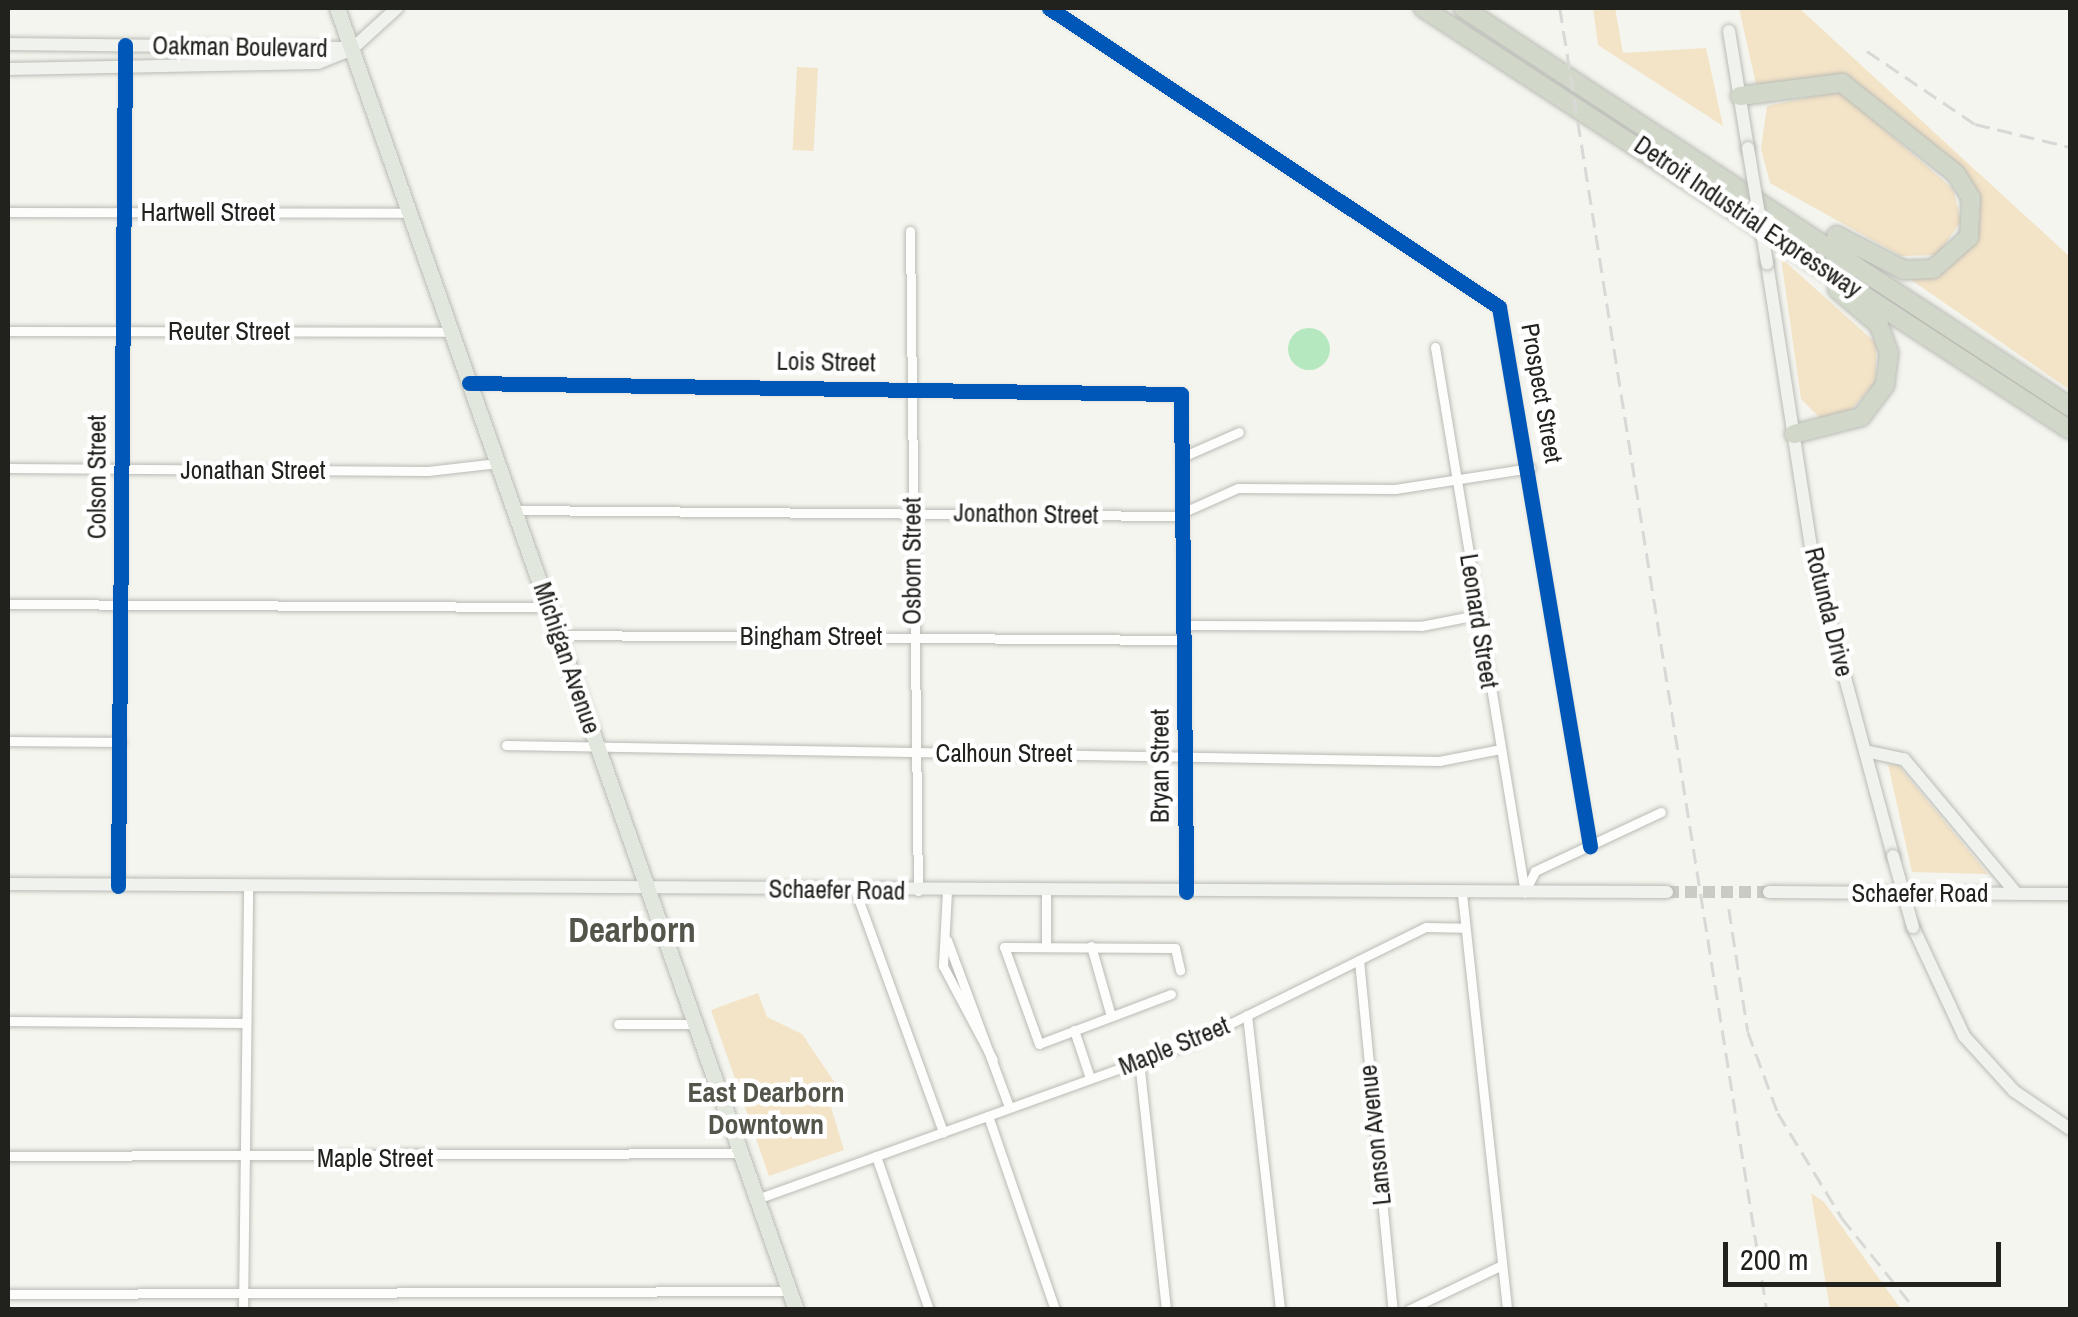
<!DOCTYPE html>
<html>
<head>
<meta charset="utf-8">
<style>
	body { margin:0 }
	#map { position:relative; width:2078px; height:1317px; overflow:hidden; background:#f4f5ee; font-family:"Archivo Narrow",sans-serif }
	div>[style] { position:absolute }
	[style*='--x'] { left:calc(var(--x)*1px); top:calc(var(--y)*1px); width:calc(var(--w)*1px); rotate:calc(var(--a)*1deg) }
	.green>* { inset:0; background:#f3e3c7; transform-origin:0 0 }
	.water>* { inset:0; background:#b5e8be }
	.round { border-radius:50% }
	.secondary-tunnel>* { height:12px; margin-top:-6px; transform-origin:0; background:repeating-linear-gradient(90deg,#cacbc4 0 12px,transparent 0 18px) }
	.roads { filter:drop-shadow(0 0 2px #babbb6) drop-shadow(0 0 2px #babbb6) }
	.street>* { height:9px; margin:-4.5px; padding:0 4.5px; transform-origin:4.5px; border-radius:4.5px; background:#fdfefc }
	.secondary>* { height:12px; margin:-6px; padding:0 6px; transform-origin:6px; border-radius:6px; background:#f0f2ed }
	.primary>* { height:15px; margin:-7.5px; padding:0 7.5px; transform-origin:7.5px; border-radius:7.5px; background:#e2e7de }
	.highway>* { height:18px; margin:-9px; padding:0 9px; transform-origin:9px; border-radius:9px; background:#d1d8ca }
	.rail>* { height:2.5px; margin-top:-1.25px; transform-origin:0; background:repeating-linear-gradient(90deg,#d8d9d6 0 15px,transparent 0 23px) }
	.bridges { filter:drop-shadow(0 0 2px #babbb6) drop-shadow(0 0 2px #babbb6) }
	.secondary-bridge>* { height:12px; margin:-6px; padding:0 6px; transform-origin:6px; border-radius:6px; background:#f0f2ed }
	.cycleway>* { height:15px; margin:-7.5px; padding:0 7.5px; transform-origin:7.5px; border-radius:7.5px; background:#0057b8 }
	span { translate:-50% -50%; white-space:nowrap; text-align:center; line-height:1.15; -webkit-text-stroke:9px #fff; paint-order:stroke }
	.street-label { font-size:25px; color:#21211d }
	.neighbourhood-label { font-size:28px; color:#53554a; font-weight:700 }
	.district-label { font-size:35px; color:#53554a; font-weight:700 }
	.frame { position:absolute; inset:0; border:10px solid #21211d; pointer-events:none }
	.scale { position:absolute; left:1723px; top:1242px; width:278px; height:45px; box-sizing:border-box; border:5px solid #21211d; border-top:0; padding-left:12px; font-size:30px; line-height:35px; white-space:nowrap; color:#21211d; -webkit-text-stroke:8px #fff; paint-order:stroke }
</style>
</head>
<body>
<div id="map">
	<div class="green">
		<div style="clip-path:polygon(1593px 8px,1615px 8px,1623px 53px,1706px 48px,1723px 126px,1598px 45px)"></div>
		<div style="clip-path:polygon(1739px 8px,1799px 8px,2070px 257px,2070px 390px,1907px 277px,1945px 272px,1977px 238px,1979px 202px,1961px 168px,1851px 78px,1756px 84px)"></div>
		<div style="left:797px;top:67px;width:21px;height:83px;rotate:3deg"></div>
		<div style="clip-path:polygon(1840px 91px,1953px 189px,1961px 221px,1938px 255px,1901px 256px,1770px 183px,1761px 149px,1767px 106px)"></div>
		<div style="clip-path:polygon(1781px 258px,1877px 344px,1875px 383px,1850px 411px,1820px 418px,1801px 399px)"></div>
		<div style="clip-path:polygon(1888px 764px,1898px 765px,1988px 874px,1912px 872px)"></div>
		<div style="clip-path:polygon(758px 993px,767px 1017px,802px 1034px,841px 1092px,828px 1097px,844px 1150px,769px 1176px,711px 1010px)"></div>
		<div style="clip-path:polygon(1811px 1193px,1824px 1202px,1901px 1309px,1830px 1309px)"></div>
	</div>
	<div class="water">
		<div class="round" style="left:1288px;top:328px;width:42px;height:42px"></div>
	</div>
	<div class="secondary-tunnel">
		<div style="--x:1667;--y:892;--w:102;--a:0"></div>
	</div>
	<div class="roads">
		<div class="street">
			<div style="--x:1049;--y:8;--w:540;--a:33.6"></div>
			<div style="--x:1499;--y:307;--w:547;--a:80.42"></div>
			<div style="--x:8;--y:212;--w:401;--a:0.1"></div>
			<div style="--x:910;--y:231;--w:660;--a:89.31"></div>
			<div style="--x:8;--y:331;--w:443;--a:0.1"></div>
			<div style="--x:1435;--y:347;--w:553;--a:80.64"></div>
			<div style="--x:469;--y:383;--w:712;--a:0.89"></div>
			<div style="--x:1181;--y:394;--w:498;--a:89.4"></div>
			<div style="--x:1182;--y:457;--w:62;--a:-23.7"></div>
			<div style="--x:8;--y:468;--w:420;--a:0.4"></div>
			<div style="--x:428;--y:471;--w:70;--a:-6.5"></div>
			<div style="--x:514;--y:510;--w:661;--a:0.52"></div>
			<div style="--x:1175;--y:516;--w:69;--a:-24"></div>
			<div style="--x:1238;--y:488;--w:157;--a:0.4"></div>
			<div style="--x:1395;--y:489;--w:137;--a:-8.8"></div>
			<div style="--x:8;--y:604;--w:540;--a:0.32"></div>
			<div style="--x:1185;--y:625;--w:236;--a:0.2"></div>
			<div style="--x:1421;--y:626;--w:57;--a:-11.1"></div>
			<div style="--x:558;--y:635;--w:626;--a:0.46"></div>
			<div style="--x:8;--y:741;--w:113;--a:0.5"></div>
			<div style="--x:506;--y:745;--w:933;--a:0.98"></div>
			<div style="--x:1439;--y:761;--w:62;--a:-11.1"></div>
			<div style="--x:118;--y:886;--w:841;--a:-89.52"></div>
			<div style="--x:855;--y:890;--w:258;--a:70"></div>
			<div style="--x:947;--y:891;--w:75;--a:93.1"></div>
			<div style="--x:943;--y:966;--w:106;--a:62"></div>
			<div style="--x:1525;--y:891;--w:22;--a:-63"></div>
			<div style="--x:1535;--y:871;--w:139;--a:-25.1"></div>
			<div style="--x:1462;--y:894;--w:418;--a:83.8"></div>
			<div style="--x:947;--y:940;--w:178;--a:69.6"></div>
			<div style="--x:1046;--y:945;--w:54;--a:-90"></div>
			<div style="--x:1091;--y:946;--w:73;--a:74.1"></div>
			<div style="--x:1359;--y:960;--w:352;--a:84.5"></div>
			<div style="--x:1171;--y:994;--w:141;--a:159.3"></div>
			<div style="--x:1039;--y:1044;--w:103;--a:-109.8"></div>
			<div style="--x:1004;--y:947;--w:171;--a:0.3"></div>
			<div style="--x:1175;--y:948;--w:23;--a:77"></div>
			<div style="--x:1247;--y:1015;--w:297;--a:83.6"></div>
			<div style="--x:8;--y:1021;--w:238;--a:0.5"></div>
			<div style="--x:618;--y:1024;--w:77;--a:0"></div>
			<div style="--x:1074;--y:1030;--w:51;--a:71.6"></div>
			<div style="--x:1139;--y:1061;--w:250;--a:83.8"></div>
			<div style="--x:988;--y:1116;--w:205;--a:70.9"></div>
			<div style="--x:8;--y:1156;--w:733;--a:-0.23"></div>
			<div style="--x:876;--y:1156;--w:163;--a:71"></div>
			<div style="--x:757;--y:1199;--w:463;--a:-19.8"></div>
			<div style="--x:1193;--y:1042;--w:260;--a:-26.3"></div>
			<div style="--x:1426;--y:927;--w:39;--a:1"></div>
			<div style="--x:8;--y:1294;--w:781;--a:-0.22"></div>
			<div style="--x:243;--y:1310;--w:423;--a:-89.3"></div>
			<div style="--x:1408;--y:1310;--w:104;--a:-25.6"></div>
		</div>
		<div class="secondary">
			<div style="--x:1729;--y:31;--w:119;--a:80.8"></div>
			<div style="--x:8;--y:44;--w:336;--a:0.7"></div>
			<div style="--x:8;--y:69;--w:310;--a:-1.1"></div>
			<div style="--x:318;--y:63;--w:37;--a:-22"></div>
			<div style="--x:352;--y:49;--w:61;--a:-42.3"></div>
			<div style="--x:1767;--y:263;--w:300;--a:81.2"></div>
			<div style="--x:1813;--y:559;--w:308;--a:74.9"></div>
			<div style="--x:1865;--y:751;--w:40;--a:12"></div>
			<div style="--x:1904;--y:759;--w:176;--a:50.1"></div>
			<div style="--x:8;--y:884;--w:1659;--a:0.28"></div>
			<div style="--x:1769;--y:892;--w:301;--a:0.4"></div>
			<div style="--x:1913;--y:927;--w:120;--a:64.9"></div>
			<div style="--x:1964;--y:1036;--w:74;--a:47.7"></div>
			<div style="--x:2014;--y:1091;--w:68;--a:34.2"></div>
		</div>
		<div class="primary">
			<div style="--x:337;--y:8;--w:1381;--a:70.58"></div>
		</div>
		<div class="highway">
			<div style="--x:1423;--y:8;--w:772;--a:33.11"></div>
			<div style="--x:1463;--y:8;--w:726;--a:33.32"></div>
			<div style="--x:1740;--y:96;--w:103;--a:-7.3"></div>
			<div style="--x:1842;--y:83;--w:146;--a:38.6"></div>
			<div style="--x:1956;--y:174;--w:28;--a:58"></div>
			<div style="--x:1971;--y:198;--w:39;--a:93"></div>
			<div style="--x:1969;--y:237;--w:48;--a:138.4"></div>
			<div style="--x:1933;--y:269;--w:29;--a:178"></div>
			<div style="--x:1904;--y:270;--w:76;--a:-152.8"></div>
			<div style="--x:1794;--y:434;--w:69;--a:-14.2"></div>
			<div style="--x:1861;--y:417;--w:40;--a:-53"></div>
			<div style="--x:1885;--y:385;--w:32;--a:-83"></div>
			<div style="--x:1889;--y:353;--w:30;--a:-110"></div>
			<div style="--x:1879;--y:325;--w:55;--a:-139.4"></div>
		</div>
	</div>
	<div class="rail">
		<div style="--x:1560;--y:8;--w:1318;--a:80.97"></div>
		<div style="--x:1867;--y:51;--w:130;--a:34.1"></div>
		<div style="--x:1975;--y:124;--w:98;--a:13.6"></div>
		<div style="--x:1729;--y:909;--w:124;--a:81.2"></div>
		<div style="--x:1748;--y:1032;--w:86;--a:69.7"></div>
		<div style="--x:1778;--y:1113;--w:123;--a:58.6"></div>
		<div style="--x:1842;--y:1218;--w:118;--a:51.2"></div>
	</div>
	<div class="bridges">
		<div class="secondary-bridge">
			<div style="--x:1748;--y:148;--w:117;--a:80.6"></div>
			<div style="--x:1893;--y:856;--w:74;--a:74.3"></div>
		</div>
	</div>
	<div class="cycleway">
		<div style="--x:1049;--y:8;--w:540;--a:33.6"></div>
		<div style="--x:1499;--y:307;--w:547;--a:80.42"></div>
		<div style="--x:469;--y:383;--w:712;--a:0.89"></div>
		<div style="--x:1181;--y:394;--w:498;--a:89.4"></div>
		<div style="--x:118;--y:886;--w:841;--a:-89.52"></div>
	</div>
	<div class="street-label">
		<span style="left:240px;top:47px;rotate:1deg">Oakman Boulevard</span>
		<span style="left:208px;top:212px">Hartwell Street</span>
		<span style="left:1748px;top:217px;rotate:34deg">Detroit Industrial Expressway</span>
		<span style="left:229px;top:331px">Reuter Street</span>
		<span style="left:826px;top:362px;rotate:1deg">Lois Street</span>
		<span style="left:1542px;top:393px;rotate:80deg">Prospect Street</span>
		<span style="left:253px;top:470px">Jonathan Street</span>
		<span style="left:97px;top:477px;rotate:-90deg">Colson Street</span>
		<span style="left:1026px;top:514px;rotate:1deg">Jonathon Street</span>
		<span style="left:912px;top:561px;rotate:-90deg">Osborn Street</span>
		<span style="left:1829px;top:612px;rotate:76deg">Rotunda Drive</span>
		<span style="left:1479px;top:621px;rotate:81deg">Leonard Street</span>
		<span style="left:811px;top:636px">Bingham Street</span>
		<span style="left:567px;top:658px;rotate:71deg">Michigan Avenue</span>
		<span style="left:1004px;top:753px">Calhoun Street</span>
		<span style="left:1160px;top:766px;rotate:-90deg">Bryan Street</span>
		<span style="left:837px;top:890px;rotate:1deg">Schaefer Road</span>
		<span style="left:1920px;top:893px">Schaefer Road</span>
		<span style="left:1174px;top:1046px;rotate:-22deg">Maple Street</span>
		<span style="left:1375px;top:1135px;rotate:-96deg">Lanson Avenue</span>
		<span style="left:375px;top:1158px">Maple Street</span>
	</div>
	<div class="neighbourhood-label">
		<span style="left:766px;top:1108px">East Dearborn<br>Downtown</span>
	</div>
	<div class="district-label">
		<span style="left:632px;top:930px">Dearborn</span>
	</div>
	<div class="frame"></div>
	<div class="scale">200 m</div>
</div>
</body>
</html>
